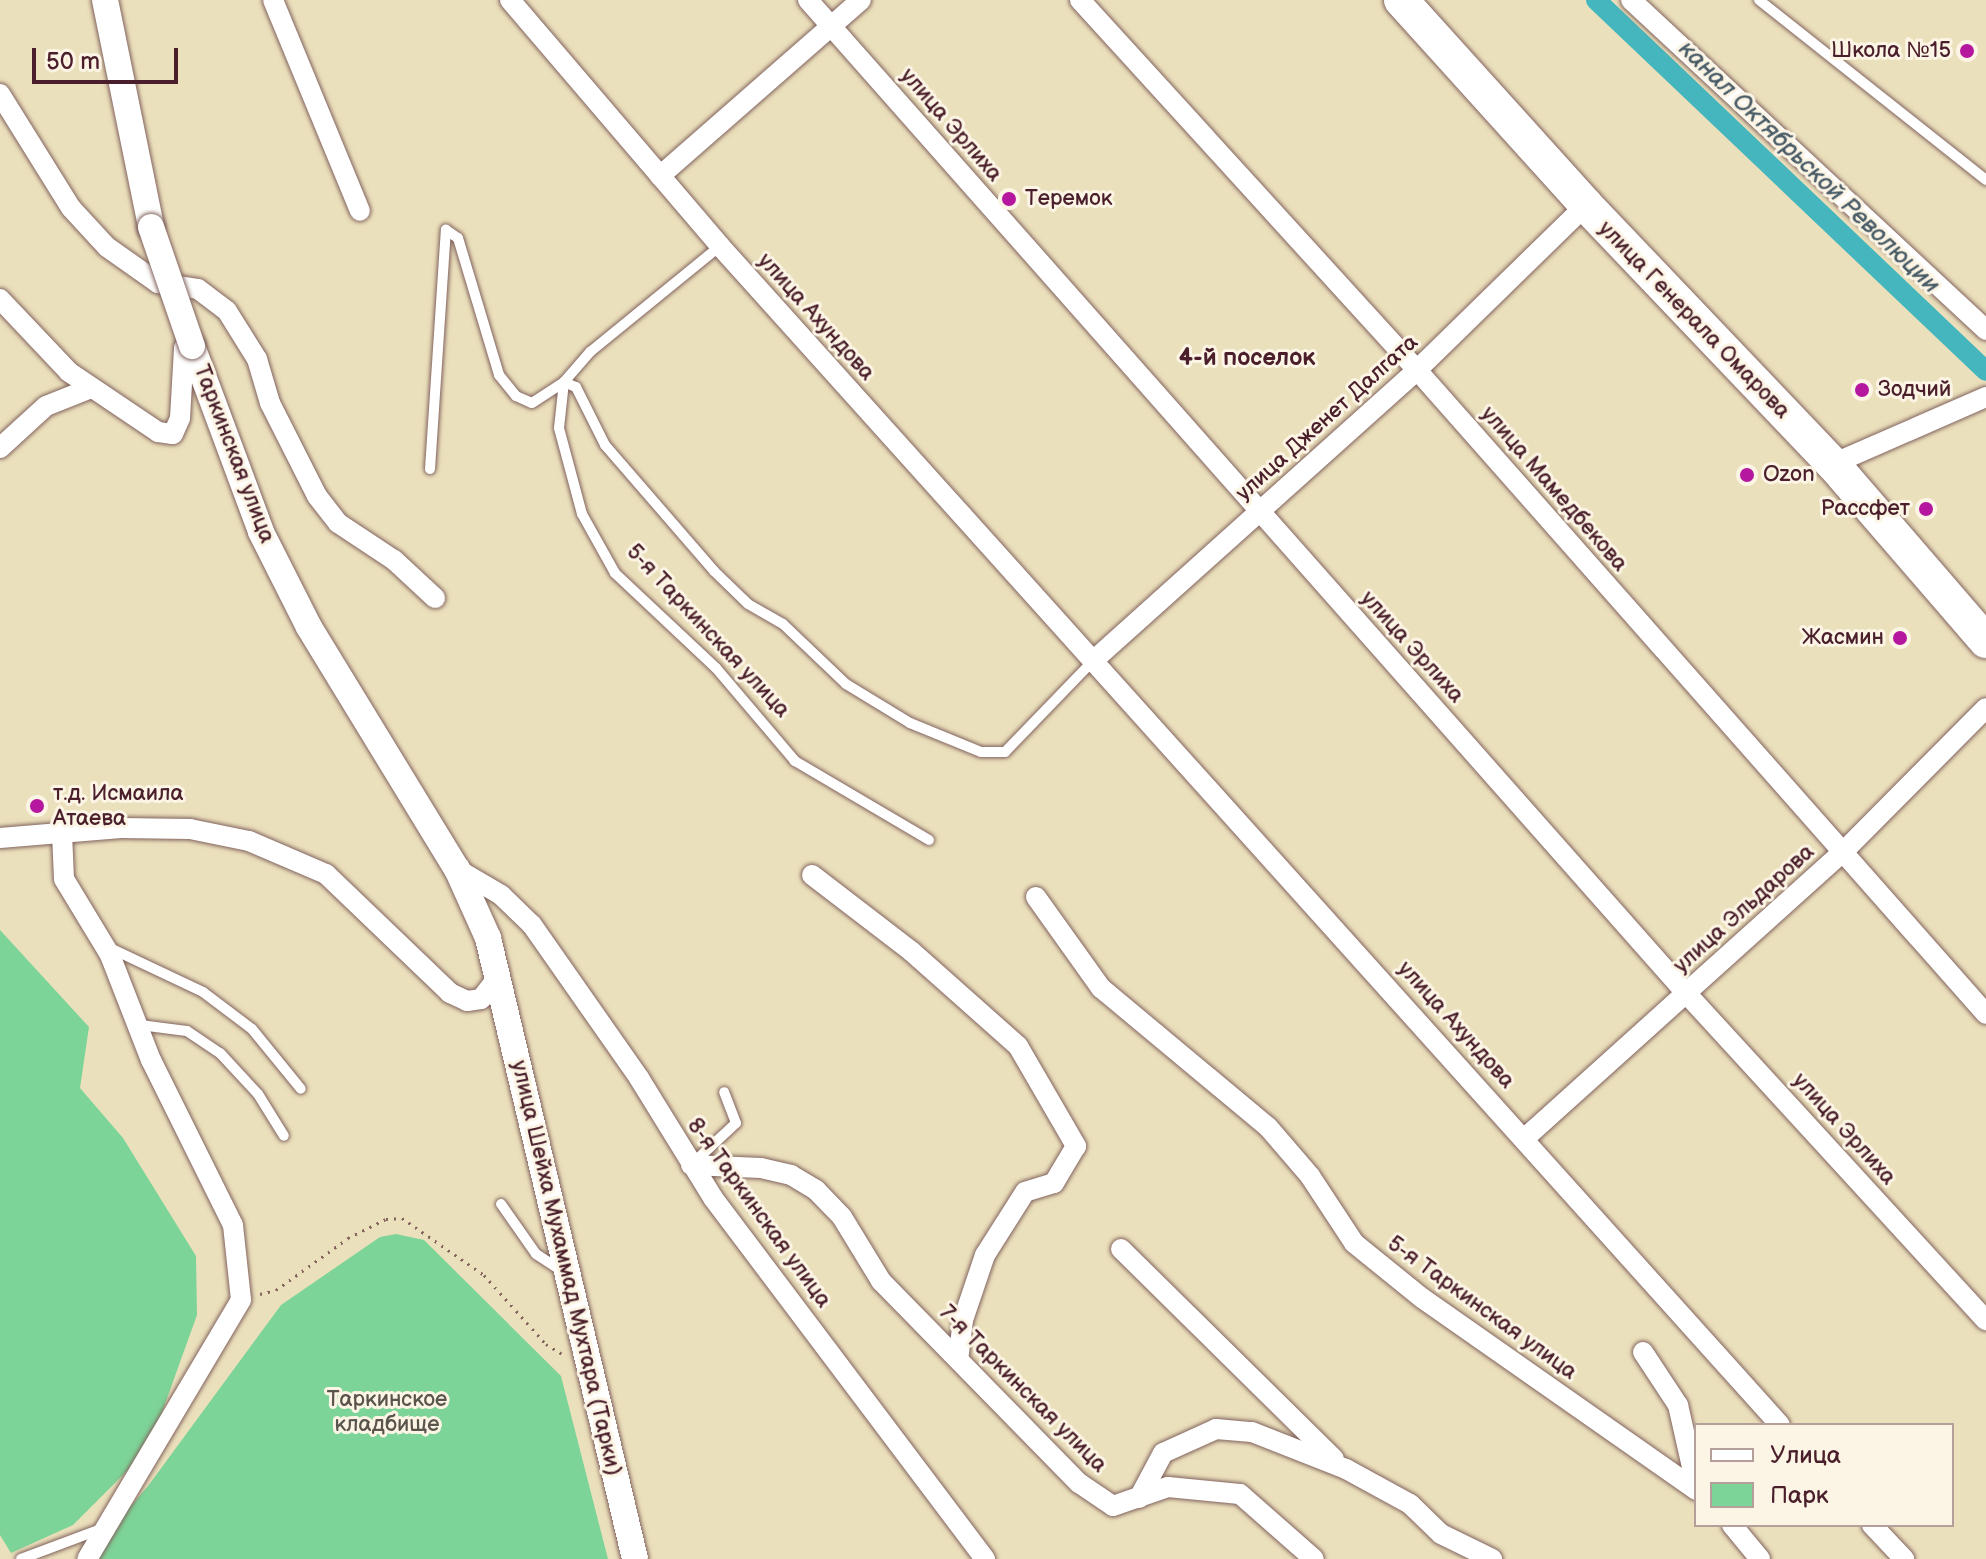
<!DOCTYPE html>
<html>
<head>
<meta charset="utf-8">
<style>
	body { margin:0 }
	#map { position:relative; width:1986px; height:1559px; overflow:hidden; background:#ebe0bc; font-family:"Balsamiq Sans",sans-serif }
	div>[style] { position:absolute }
	[style*='--x'] { left:calc(var(--x)*1px); top:calc(var(--y)*1px); width:calc(var(--w)*1px); rotate:calc(var(--a)*1deg) }
	.green>* { inset:0; background:#7dd498 }
	.canal>* { height:20px; margin:-10px; padding:0 10px; transform-origin:10px; border-radius:10px; background:#46b6be }
	.path>* { height:3px; margin-top:-1.5px; transform-origin:0; background:repeating-linear-gradient(90deg,#82635e 0 2px,transparent 0 8px) }
	.roads { filter:drop-shadow(0 0 2px #82635e) drop-shadow(0 0 2px #82635e) }
	.service>* { height:10px; margin:-5px; padding:0 5px; transform-origin:5px; border-radius:5px; background:#fff }
	.minor>* { height:20px; margin:-10px; padding:0 10px; transform-origin:10px; border-radius:10px; background:#fff }
	.tertiary>* { height:26px; margin:-13px; padding:0 13px; transform-origin:13px; border-radius:13px; background:#fff }
	.primary>* { height:34px; margin:-17px; padding:0 17px; transform-origin:17px; border-radius:17px; background:#fff }
	.bridges { filter:drop-shadow(0 0 2px #82635e) drop-shadow(0 0 2px #82635e) }
	.tertiary-bridge>* { height:26px; margin:-13px; padding:0 13px; transform-origin:13px; border-radius:13px; background:#fff }
	.dots>* { width:22px; height:22px; translate:-50% -50%; box-sizing:border-box; border:4px solid #fcf5e5; border-radius:50% }
	span { translate:-50% -50%; white-space:nowrap; text-align:center; line-height:1.15; -webkit-text-stroke:6px #fcf5e5; paint-order:stroke }
	.poi-label { font-size:22px; color:#4a1f2b }
	.right { translate:-100% -50%; text-align:right }
	.left { translate:0 -50%; text-align:left }
	.street-label { font-size:22px; color:#4a1f2b }
	.park-label { font-size:22px; color:#59554c }
	.water-label { font-size:24px; color:#485b66; font-style:italic }
	.neighbourhood-label { font-size:24px; color:#4a1f2b; font-weight:700 }
	.legend { position:absolute; left:1694px; top:1423px; width:260px; height:104px; box-sizing:border-box; background:#fcf5e5; border:2px solid #b59f9b; margin:0; padding:10px 14px; list-style:none; font-size:24px; color:#4a1f2b }
	.legend li { display:flex; align-items:center; gap:16px; height:40px }
	.legend b { width:40px; border:2px solid #b59f9b }
	.scale { position:absolute; left:32px; top:48px; width:146px; height:36px; box-sizing:border-box; border:4px solid #4a1f2b; border-top:0; padding-left:10px; font-size:24px; line-height:28px; white-space:nowrap; color:#4a1f2b; -webkit-text-stroke:6px #fcf5e5; paint-order:stroke }
</style>
</head>
<body>
<div id="map">
	<div class="green">
		<div style="clip-path:polygon(0 930px,89px 1027px,80px 1088px,123px 1138px,196px 1256px,197px 1315px,156px 1429px,136px 1462px,73px 1525px,11px 1553px,0 1535px)"></div>
		<div style="clip-path:polygon(396px 1234px,424px 1240px,561px 1376px,608px 1559px,92px 1559px,95px 1548px,148px 1486px,281px 1305px,380px 1237px)"></div>
	</div>
	<div class="canal">
		<div style="--x:1596;--y:0;--w:538;--a:43.57"></div>
	</div>
	<div class="path">
		<div style="--x:260;--y:1294;--w:16;--a:-14"></div>
		<div style="--x:276;--y:1290;--w:89;--a:-35.8"></div>
		<div style="--x:348;--y:1238;--w:42;--a:-26.6"></div>
		<div style="--x:386;--y:1219;--w:16;--a:-4"></div>
		<div style="--x:402;--y:1218;--w:100;--a:34.8"></div>
		<div style="--x:484;--y:1275;--w:93;--a:48.1"></div>
		<div style="--x:546;--y:1344;--w:19;--a:32"></div>
	</div>
	<div class="roads">
		<div class="service">
			<div style="--x:1759;--y:0;--w:290;--a:38.4"></div>
			<div style="--x:430;--y:469;--w:240;--a:-86.2"></div>
			<div style="--x:446;--y:230;--w:14;--a:34"></div>
			<div style="--x:458;--y:238;--w:143;--a:73.3"></div>
			<div style="--x:499;--y:375;--w:27;--a:51"></div>
			<div style="--x:516;--y:396;--w:17;--a:24"></div>
			<div style="--x:532;--y:403;--w:38;--a:-33"></div>
			<div style="--x:564;--y:382;--w:40;--a:-49"></div>
			<div style="--x:590;--y:352;--w:168;--a:-39.2"></div>
			<div style="--x:929;--y:840;--w:156;--a:-149.5"></div>
			<div style="--x:795;--y:761;--w:122;--a:-130.3"></div>
			<div style="--x:716;--y:668;--w:139;--a:-136.8"></div>
			<div style="--x:615;--y:573;--w:68;--a:-119.2"></div>
			<div style="--x:582;--y:514;--w:89;--a:-105"></div>
			<div style="--x:559;--y:428;--w:46;--a:-83.8"></div>
			<div style="--x:564;--y:382;--w:13;--a:23"></div>
			<div style="--x:576;--y:387;--w:65;--a:63.4"></div>
			<div style="--x:605;--y:445;--w:167;--a:49.1"></div>
			<div style="--x:714;--y:571;--w:47;--a:44.1"></div>
			<div style="--x:748;--y:604;--w:40;--a:29.7"></div>
			<div style="--x:783;--y:624;--w:87;--a:43.6"></div>
			<div style="--x:846;--y:684;--w:75;--a:31.4"></div>
			<div style="--x:910;--y:723;--w:77;--a:22.2"></div>
			<div style="--x:981;--y:752;--w:24;--a:0"></div>
			<div style="--x:1005;--y:752;--w:127;--a:-46"></div>
			<div style="--x:110;--y:948;--w:103;--a:25.3"></div>
			<div style="--x:203;--y:992;--w:61;--a:37.1"></div>
			<div style="--x:252;--y:1029;--w:77;--a:50.8"></div>
			<div style="--x:140;--y:1025;--w:47;--a:7.3"></div>
			<div style="--x:187;--y:1031;--w:40;--a:34"></div>
			<div style="--x:220;--y:1053;--w:56;--a:47.2"></div>
			<div style="--x:258;--y:1094;--w:49;--a:58.2"></div>
			<div style="--x:692;--y:1164;--w:60;--a:-43"></div>
			<div style="--x:736;--y:1123;--w:33;--a:-111"></div>
			<div style="--x:501;--y:1204;--w:61;--a:55"></div>
			<div style="--x:536;--y:1254;--w:33;--a:33"></div>
			<div style="--x:21;--y:1559;--w:85;--a:-20.6"></div>
		</div>
		<div class="minor">
			<div style="--x:273;--y:0;--w:228;--a:67.6"></div>
			<div style="--x:510;--y:0;--w:323;--a:49.5"></div>
			<div style="--x:720;--y:246;--w:1585;--a:48.04"></div>
			<div style="--x:808;--y:0;--w:1325;--a:48.52"></div>
			<div style="--x:1686;--y:993;--w:444;--a:47.5"></div>
			<div style="--x:1080;--y:0;--w:500;--a:47.67"></div>
			<div style="--x:1417;--y:370;--w:859;--a:48.54"></div>
			<div style="--x:1631;--y:0;--w:485;--a:42.9"></div>
			<div style="--x:0;--y:94;--w:134;--a:58.1"></div>
			<div style="--x:71;--y:208;--w:53;--a:47.3"></div>
			<div style="--x:107;--y:247;--w:62;--a:35.2"></div>
			<div style="--x:158;--y:283;--w:40;--a:8.5"></div>
			<div style="--x:198;--y:289;--w:36;--a:37"></div>
			<div style="--x:227;--y:311;--w:57;--a:58"></div>
			<div style="--x:257;--y:359;--w:46;--a:73.5"></div>
			<div style="--x:270;--y:403;--w:104;--a:63.2"></div>
			<div style="--x:317;--y:496;--w:34;--a:52"></div>
			<div style="--x:338;--y:523;--w:67;--a:33.5"></div>
			<div style="--x:394;--y:560;--w:56;--a:42.8"></div>
			<div style="--x:660;--y:176;--w:267;--a:-41.2"></div>
			<div style="--x:0;--y:299;--w:100;--a:46.6"></div>
			<div style="--x:69;--y:372;--w:107;--a:34"></div>
			<div style="--x:158;--y:432;--w:15;--a:8"></div>
			<div style="--x:173;--y:434;--w:17;--a:-66"></div>
			<div style="--x:180;--y:418;--w:70;--a:-86.7"></div>
			<div style="--x:184;--y:348;--w:8;--a:-14"></div>
			<div style="--x:0;--y:448;--w:62;--a:-42.4"></div>
			<div style="--x:46;--y:406;--w:48;--a:-21.8"></div>
			<div style="--x:1835;--y:463;--w:165;--a:-23.6"></div>
			<div style="--x:1093;--y:661;--w:435;--a:-41.9"></div>
			<div style="--x:1417;--y:370;--w:238;--a:-44.3"></div>
			<div style="--x:62;--y:833;--w:46;--a:87.5"></div>
			<div style="--x:64;--y:879;--w:89;--a:58.8"></div>
			<div style="--x:110;--y:955;--w:113;--a:68.7"></div>
			<div style="--x:151;--y:1060;--w:184;--a:63.6"></div>
			<div style="--x:233;--y:1225;--w:75;--a:83.9"></div>
			<div style="--x:241;--y:1300;--w:301;--a:120.7"></div>
			<div style="--x:0;--y:838;--w:121;--a:-4.7"></div>
			<div style="--x:121;--y:828;--w:69;--a:0.8"></div>
			<div style="--x:190;--y:829;--w:60;--a:11.5"></div>
			<div style="--x:249;--y:841;--w:84;--a:23.2"></div>
			<div style="--x:326;--y:874;--w:172;--a:43.8"></div>
			<div style="--x:450;--y:993;--w:19;--a:25"></div>
			<div style="--x:467;--y:1001;--w:14;--a:-8"></div>
			<div style="--x:481;--y:999;--w:29;--a:-52"></div>
			<div style="--x:457;--y:869;--w:51;--a:30.6"></div>
			<div style="--x:501;--y:895;--w:43;--a:44.1"></div>
			<div style="--x:532;--y:925;--w:187;--a:55"></div>
			<div style="--x:639;--y:1078;--w:141;--a:58.3"></div>
			<div style="--x:713;--y:1198;--w:452;--a:53"></div>
			<div style="--x:812;--y:875;--w:125;--a:37.5"></div>
			<div style="--x:911;--y:951;--w:143;--a:41.6"></div>
			<div style="--x:1018;--y:1046;--w:116;--a:59.9"></div>
			<div style="--x:1076;--y:1146;--w:43;--a:120.7"></div>
			<div style="--x:1054;--y:1183;--w:30;--a:163"></div>
			<div style="--x:1025;--y:1192;--w:75;--a:122.4"></div>
			<div style="--x:985;--y:1255;--w:69;--a:108.7"></div>
			<div style="--x:963;--y:1320;--w:39;--a:97"></div>
			<div style="--x:1036;--y:897;--w:112;--a:54.5"></div>
			<div style="--x:1101;--y:988;--w:217;--a:39.8"></div>
			<div style="--x:1268;--y:1127;--w:65;--a:49.4"></div>
			<div style="--x:1310;--y:1176;--w:80;--a:56.7"></div>
			<div style="--x:1354;--y:1243;--w:87;--a:39"></div>
			<div style="--x:1422;--y:1298;--w:335;--a:35"></div>
			<div style="--x:1525;--y:1138;--w:426;--a:-42"></div>
			<div style="--x:1842;--y:853;--w:204;--a:-45.2"></div>
			<div style="--x:691;--y:1165;--w:70;--a:2.5"></div>
			<div style="--x:761;--y:1168;--w:31;--a:13"></div>
			<div style="--x:791;--y:1175;--w:29;--a:31"></div>
			<div style="--x:816;--y:1190;--w:37;--a:46"></div>
			<div style="--x:842;--y:1217;--w:75;--a:58.6"></div>
			<div style="--x:881;--y:1281;--w:283;--a:45.6"></div>
			<div style="--x:1079;--y:1483;--w:41;--a:34.1"></div>
			<div style="--x:1113;--y:1506;--w:58;--a:-19.1"></div>
			<div style="--x:1168;--y:1487;--w:72;--a:5.6"></div>
			<div style="--x:1240;--y:1494;--w:98;--a:41.3"></div>
			<div style="--x:1121;--y:1249;--w:299;--a:44.6"></div>
			<div style="--x:1643;--y:1352;--w:64;--a:56.6"></div>
			<div style="--x:1678;--y:1405;--w:82;--a:77.3"></div>
			<div style="--x:1139;--y:1498;--w:51;--a:-61.9"></div>
			<div style="--x:1163;--y:1453;--w:58;--a:-24.4"></div>
			<div style="--x:1216;--y:1429;--w:36;--a:5"></div>
			<div style="--x:1252;--y:1432;--w:101;--a:21.5"></div>
			<div style="--x:1346;--y:1469;--w:73;--a:28.7"></div>
			<div style="--x:1410;--y:1504;--w:43;--a:44.1"></div>
			<div style="--x:1441;--y:1534;--w:57;--a:26.1"></div>
			<div style="--x:1732;--y:1525;--w:44;--a:50.5"></div>
			<div style="--x:1872;--y:1525;--w:47;--a:46.7"></div>
		</div>
		<div class="tertiary">
			<div style="--x:105;--y:0;--w:232;--a:78.5"></div>
			<div style="--x:192;--y:346;--w:198;--a:69.6"></div>
			<div style="--x:261;--y:532;--w:106;--a:63.2"></div>
			<div style="--x:309;--y:627;--w:284;--a:58.6"></div>
			<div style="--x:457;--y:869;--w:76;--a:65.8"></div>
			<div style="--x:488;--y:938;--w:638;--a:76.68"></div>
		</div>
		<div class="primary">
			<div style="--x:1401;--y:0;--w:276;--a:47.9"></div>
			<div style="--x:1586;--y:205;--w:358;--a:46.4"></div>
			<div style="--x:1833;--y:464;--w:234;--a:49.2"></div>
		</div>
	</div>
	<div class="bridges">
		<div class="tertiary-bridge">
			<div style="--x:151;--y:227;--w:126;--a:71"></div>
		</div>
	</div>
	<div class="dots">
		<div style="left:1967px;top:51px;background:#b5179e"></div>
		<div style="left:1009px;top:199px;background:#b5179e"></div>
		<div style="left:1862px;top:390px;background:#b5179e"></div>
		<div style="left:1747px;top:475px;background:#b5179e"></div>
		<div style="left:1926px;top:509px;background:#b5179e"></div>
		<div style="left:1900px;top:638px;background:#b5179e"></div>
		<div style="left:37px;top:806px;background:#b5179e"></div>
	</div>
	<div class="poi-label">
		<span class="right" style="left:1951px;top:51px">Школа №15</span>
		<span class="left" style="left:1025px;top:199px">Теремок</span>
		<span class="left" style="left:1878px;top:390px">Зодчий</span>
		<span class="left" style="left:1763px;top:475px">Ozon</span>
		<span class="right" style="left:1910px;top:509px">Рассфет</span>
		<span class="right" style="left:1884px;top:638px">Жасмин</span>
		<span class="left" style="left:53px;top:806px">т.д. Исмаила<br>Атаева</span>
	</div>
	<div class="street-label">
		<span style="left:951px;top:125px;rotate:49deg">улица Эрлиха</span>
		<span style="left:816px;top:317px;rotate:48deg">улица Ахундова</span>
		<span style="left:1694px;top:320px;rotate:46deg">улица Генерала Омарова</span>
		<span style="left:1327px;top:418px;rotate:-42deg">улица Дженет Далгата</span>
		<span style="left:234px;top:454px;rotate:69deg">Таркинская улица</span>
		<span style="left:1554px;top:489px;rotate:49deg">улица Мамедбекова</span>
		<span style="left:708px;top:631px;rotate:47deg">5-я Таркинская улица</span>
		<span style="left:1412px;top:647px;rotate:48deg">улица Эрлиха</span>
		<span style="left:1744px;top:909px;rotate:-42deg">улица Эльдарова</span>
		<span style="left:1456px;top:1025px;rotate:48deg">улица Ахундова</span>
		<span style="left:1844px;top:1129px;rotate:48deg">улица Эрлиха</span>
		<span style="left:759px;top:1213px;rotate:54deg">8-я Таркинская улица</span>
		<span style="left:566px;top:1268px;rotate:77deg">улица Шейха Мухаммад Мухтара (Тарки)</span>
		<span style="left:1482px;top:1308px;rotate:36deg">5-я Таркинская улица</span>
		<span style="left:1023px;top:1389px;rotate:45deg">7-я Таркинская улица</span>
	</div>
	<div class="park-label">
		<span style="left:387px;top:1412px">Таркинское<br>кладбище</span>
	</div>
	<div class="water-label">
		<span style="left:1809px;top:167px;rotate:44deg">канал Октябрьской Революции</span>
	</div>
	<div class="neighbourhood-label">
		<span style="left:1247px;top:358px">4-й поселок</span>
	</div>
	<ul class="legend">
	<li><b style="height:10px;background:#fff"></b>Улица</li>
	<li><b style="height:22px;background:#7dd498"></b>Парк</li>
	</ul>
	<div class="scale">50 m</div>
</div>
</body>
</html>
